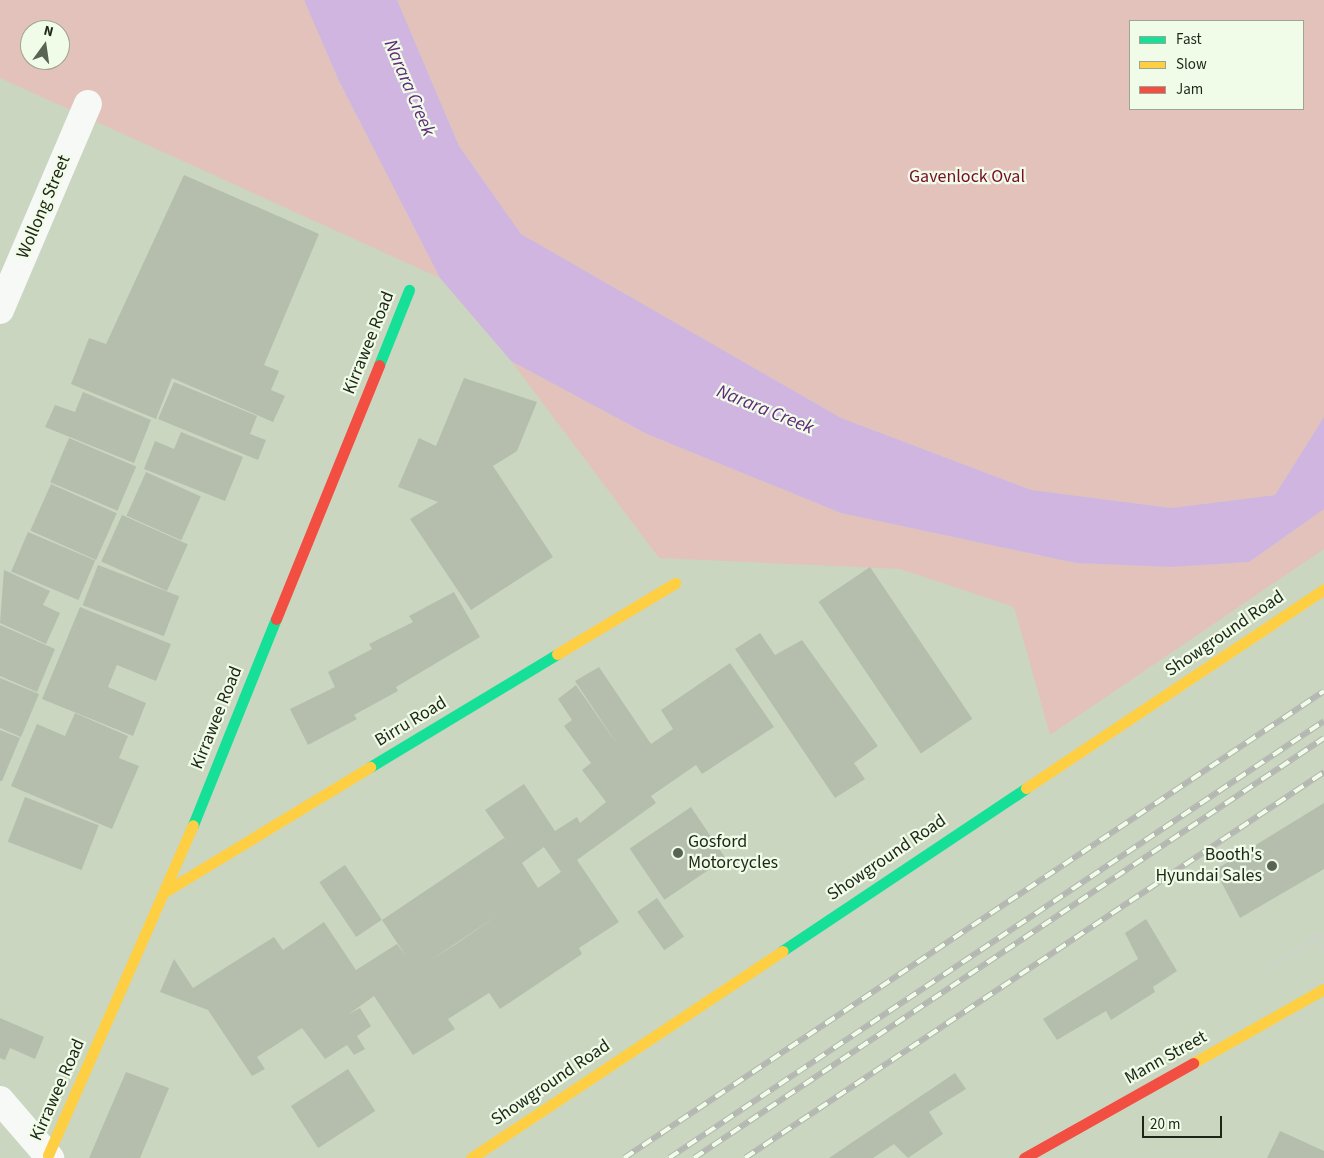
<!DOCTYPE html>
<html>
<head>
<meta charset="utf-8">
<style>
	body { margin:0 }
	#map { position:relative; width:1324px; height:1158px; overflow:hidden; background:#cad6c0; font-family:"Source Sans 3",sans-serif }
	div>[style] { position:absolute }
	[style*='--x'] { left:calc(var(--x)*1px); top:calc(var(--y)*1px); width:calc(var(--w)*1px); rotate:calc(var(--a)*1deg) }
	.green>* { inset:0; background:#e3c2bc }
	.water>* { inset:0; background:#cfb5e0 }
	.building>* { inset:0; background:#b5bead; transform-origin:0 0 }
	.path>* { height:3px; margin-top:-1.5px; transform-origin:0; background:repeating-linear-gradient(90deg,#ced2cb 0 5px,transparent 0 7.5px) }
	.street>* { height:28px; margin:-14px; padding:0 14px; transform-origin:14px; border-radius:14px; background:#f7f9f6 }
	.fast>* { height:11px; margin:-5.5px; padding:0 5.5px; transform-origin:5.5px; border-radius:5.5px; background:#16e098 }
	.slow>* { height:11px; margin:-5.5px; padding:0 5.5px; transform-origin:5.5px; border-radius:5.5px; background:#ffcf43 }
	.jam>* { height:11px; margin:-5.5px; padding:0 5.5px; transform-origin:5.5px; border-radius:5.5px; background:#f24e42 }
	.rail>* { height:5.5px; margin-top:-2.75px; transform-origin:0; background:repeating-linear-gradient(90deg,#f1fce8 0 11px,#b4b7b2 0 22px); box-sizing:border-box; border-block:1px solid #b4b7b2 }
	.dots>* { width:14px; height:14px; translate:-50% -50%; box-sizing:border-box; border:2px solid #f1fce8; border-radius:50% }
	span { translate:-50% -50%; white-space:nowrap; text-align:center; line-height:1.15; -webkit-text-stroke:4.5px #f1fce8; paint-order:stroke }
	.park-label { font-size:18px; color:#770d2d }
	.street-label { font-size:18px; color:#1e2617 }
	.poi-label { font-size:18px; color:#1e2617 }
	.left { translate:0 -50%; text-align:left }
	.right { translate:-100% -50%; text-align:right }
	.water-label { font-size:19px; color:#5d297a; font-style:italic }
	.legend { position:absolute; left:1129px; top:20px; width:175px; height:90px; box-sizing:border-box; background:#f1fce8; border:1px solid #9da694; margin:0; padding:6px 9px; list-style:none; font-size:15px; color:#1e2617 }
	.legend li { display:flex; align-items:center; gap:10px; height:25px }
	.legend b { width:25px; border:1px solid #9da694 }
	.north { position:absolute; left:20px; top:20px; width:50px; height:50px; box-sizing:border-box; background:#f1fce8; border:1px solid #9da694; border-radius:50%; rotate:14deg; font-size:14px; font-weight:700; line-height:20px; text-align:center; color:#1e2617 }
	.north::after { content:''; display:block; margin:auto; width:18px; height:22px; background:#5a6452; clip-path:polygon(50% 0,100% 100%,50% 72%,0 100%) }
	.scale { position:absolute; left:1142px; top:1116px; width:80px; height:22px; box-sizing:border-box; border:2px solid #1e2617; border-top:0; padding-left:6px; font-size:15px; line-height:18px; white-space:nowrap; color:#1e2617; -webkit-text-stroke:4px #f1fce8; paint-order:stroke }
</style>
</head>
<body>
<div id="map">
	<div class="green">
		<div style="clip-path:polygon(evenodd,0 0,304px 0,339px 81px,440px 278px,0 78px,0 0,30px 30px,60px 30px,60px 60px,30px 60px,30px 30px)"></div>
		<div style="clip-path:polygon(evenodd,397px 0,1324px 0,1324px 417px,1275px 495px,1171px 508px,1031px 490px,841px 418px,521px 234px,459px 146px,397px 0,1130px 21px,1303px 21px,1303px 109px,1130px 109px,1130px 21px)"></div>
		<div style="clip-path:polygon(511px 361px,647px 434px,841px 513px,1076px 563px,1170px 567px,1249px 562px,1324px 509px,1324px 549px,1050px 735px,1014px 607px,900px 569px,659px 558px)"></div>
	</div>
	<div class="water">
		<div style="clip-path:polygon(304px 0,397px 0,459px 146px,521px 234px,841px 418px,1031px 490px,1171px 508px,1275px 495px,1324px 417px,1324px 509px,1249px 562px,1170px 567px,1076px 563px,841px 513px,647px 434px,511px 361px,440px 278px,339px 81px)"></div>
	</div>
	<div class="building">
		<div style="clip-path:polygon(184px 175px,319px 234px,264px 365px,279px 371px,271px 390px,285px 396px,273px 422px,172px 378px,156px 419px,71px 384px,89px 338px,106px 344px)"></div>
		<div style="clip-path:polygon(464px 378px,537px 402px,517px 451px,493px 466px,553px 557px,471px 610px,410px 519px,438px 502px,398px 487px,419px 438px,436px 446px)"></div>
		<div style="clip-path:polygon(174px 382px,257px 416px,250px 434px,266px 440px,258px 460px,158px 419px)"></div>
		<div style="clip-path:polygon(83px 392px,151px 420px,134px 463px,45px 427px,55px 405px,75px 412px)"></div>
		<div style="clip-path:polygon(181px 432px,243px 457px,225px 501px,144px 469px,155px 441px,174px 449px)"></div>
		<div style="left:69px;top:438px;width:73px;height:48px;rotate:23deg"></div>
		<div style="left:146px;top:472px;width:60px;height:48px;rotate:24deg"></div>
		<div style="left:51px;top:484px;width:72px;height:51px;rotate:24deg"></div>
		<div style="left:122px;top:515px;width:72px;height:51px;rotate:24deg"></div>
		<div style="left:28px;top:532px;width:73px;height:43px;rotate:23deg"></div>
		<div style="left:98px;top:565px;width:87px;height:43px;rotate:21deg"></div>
		<div style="left:870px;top:567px;width:183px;height:62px;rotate:56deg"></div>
		<div style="clip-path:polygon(4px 570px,50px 591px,43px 605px,60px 613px,46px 644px,0 623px)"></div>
		<div style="clip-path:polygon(454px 592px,480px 637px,396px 687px,398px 691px,354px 715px,357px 719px,308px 745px,290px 709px,335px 687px,328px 672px,372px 649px,369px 644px,413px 622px,409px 616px)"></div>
		<div style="clip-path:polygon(80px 607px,171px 644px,156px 681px,117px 665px,108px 687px,146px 703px,133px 736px,42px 699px)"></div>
		<div style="clip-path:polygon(0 625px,55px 649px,37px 692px,0 676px)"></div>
		<div style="clip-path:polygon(760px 633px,775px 655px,802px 640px,878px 746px,854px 763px,865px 779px,835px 798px,735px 649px)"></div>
		<div style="clip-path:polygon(evenodd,730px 663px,774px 727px,702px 774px,696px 765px,651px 796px,656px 803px,577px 860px,619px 922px,579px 948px,582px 954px,500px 1009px,489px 993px,448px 1019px,455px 1029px,413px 1055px,374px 996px,349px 1014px,360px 1008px,371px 1026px,357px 1036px,365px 1049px,354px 1055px,347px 1045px,325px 1059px,302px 1028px,257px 1057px,265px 1069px,252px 1076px,208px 1010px,160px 992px,174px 959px,193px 988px,274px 937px,283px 950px,324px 922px,356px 970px,397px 944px,406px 956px,382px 920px,504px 838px,508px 843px,485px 810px,524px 784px,555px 831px,577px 817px,580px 823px,606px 802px,582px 770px,591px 763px,564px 726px,572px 720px,558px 699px,576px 685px,621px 750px,575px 681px,599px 667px,651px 744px,673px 729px,661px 710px,730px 663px,544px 847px,561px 872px,538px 888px,522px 863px,544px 847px,730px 663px,501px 913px,456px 944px,431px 960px,501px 913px)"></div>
		<div style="clip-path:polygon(0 678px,39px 694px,21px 737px,0 728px)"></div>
		<div style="clip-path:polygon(75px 713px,128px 736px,119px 758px,139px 766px,112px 829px,11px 786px,37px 724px,65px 736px)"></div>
		<div style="clip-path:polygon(0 730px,20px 738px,2px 781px,0 781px)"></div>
		<div style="left:25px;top:797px;width:79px;height:48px;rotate:21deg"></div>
		<div style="clip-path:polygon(1324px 803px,1324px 869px,1240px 918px,1215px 870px)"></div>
		<div style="left:691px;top:807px;width:62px;height:74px;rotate:56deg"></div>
		<div style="left:345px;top:865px;width:66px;height:31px;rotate:56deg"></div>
		<div style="left:657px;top:898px;width:47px;height:24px;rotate:55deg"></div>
		<div style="clip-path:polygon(1146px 919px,1177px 971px,1153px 987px,1155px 992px,1111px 1020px,1106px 1011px,1057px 1040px,1043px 1019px,1138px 959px,1125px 933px)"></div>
		<div style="clip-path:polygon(0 1018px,44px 1037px,35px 1059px,10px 1048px,5px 1060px,0 1058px)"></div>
		<div style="left:348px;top:1069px;width:50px;height:68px;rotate:57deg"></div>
		<div style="clip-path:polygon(126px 1072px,169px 1088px,140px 1158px,89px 1158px)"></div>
		<div style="clip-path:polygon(955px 1073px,966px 1089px,929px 1112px,943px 1134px,908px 1158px,894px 1144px,873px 1158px,829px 1158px)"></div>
		<div style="clip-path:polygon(1280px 1131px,1324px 1151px,1324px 1158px,1267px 1158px)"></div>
	</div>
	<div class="path">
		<div style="--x:1313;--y:932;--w:22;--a:60"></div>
		<div style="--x:1270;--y:965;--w:62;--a:-29.9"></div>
	</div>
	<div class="street">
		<div style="--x:0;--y:310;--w:224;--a:-66.9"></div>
		<div style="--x:0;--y:1100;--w:77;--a:49.2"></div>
	</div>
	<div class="fast">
		<div style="--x:379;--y:365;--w:81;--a:-68.2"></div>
		<div style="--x:370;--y:767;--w:218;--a:-31.1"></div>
		<div style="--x:193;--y:825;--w:222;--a:-68.1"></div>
		<div style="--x:782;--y:951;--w:293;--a:-33.7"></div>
	</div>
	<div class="slow">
		<div style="--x:557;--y:654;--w:138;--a:-31"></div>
		<div style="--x:1026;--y:788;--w:358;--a:-33.7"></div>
		<div style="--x:166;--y:891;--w:239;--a:-31.3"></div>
		<div style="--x:1193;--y:1063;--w:150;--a:-29.5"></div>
		<div style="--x:48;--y:1155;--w:360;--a:-66.3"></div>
		<div style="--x:471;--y:1158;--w:374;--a:-33.6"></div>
	</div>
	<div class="jam">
		<div style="--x:276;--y:619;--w:274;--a:-67.9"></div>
		<div style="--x:1024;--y:1158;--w:194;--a:-29.3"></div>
	</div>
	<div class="rail">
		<div style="--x:624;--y:1158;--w:841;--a:-33.71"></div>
		<div style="--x:669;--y:1158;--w:787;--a:-33.71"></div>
		<div style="--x:694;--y:1158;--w:757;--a:-33.69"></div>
		<div style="--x:745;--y:1158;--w:696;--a:-33.69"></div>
	</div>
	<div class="dots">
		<div style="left:678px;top:853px;background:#5a6452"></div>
		<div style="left:1272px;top:866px;background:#5a6452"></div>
	</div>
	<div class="park-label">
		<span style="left:967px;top:177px">Gavenlock Oval</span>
	</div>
	<div class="street-label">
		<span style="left:44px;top:207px;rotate:-67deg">Wollong Street</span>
		<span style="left:369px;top:343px;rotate:-68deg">Kirrawee Road</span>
		<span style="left:1225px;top:634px;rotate:-34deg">Showground Road</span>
		<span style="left:217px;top:718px;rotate:-68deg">Kirrawee Road</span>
		<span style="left:411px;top:722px;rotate:-31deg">Birru Road</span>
		<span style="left:887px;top:858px;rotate:-34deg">Showground Road</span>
		<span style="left:1166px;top:1058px;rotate:-29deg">Mann Street</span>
		<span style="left:551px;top:1083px;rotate:-34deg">Showground Road</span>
		<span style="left:58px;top:1090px;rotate:-66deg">Kirrawee Road</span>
	</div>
	<div class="poi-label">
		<span class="left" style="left:688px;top:853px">Gosford<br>Motorcycles</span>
		<span class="right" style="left:1262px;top:866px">Booth's<br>Hyundai Sales</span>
	</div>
	<div class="water-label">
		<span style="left:409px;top:88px;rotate:67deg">Narara Creek</span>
		<span style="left:765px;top:410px;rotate:22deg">Narara Creek</span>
	</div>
	<ul class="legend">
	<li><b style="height:6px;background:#16e098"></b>Fast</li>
	<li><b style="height:6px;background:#ffcf43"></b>Slow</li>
	<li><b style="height:6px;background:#f24e42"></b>Jam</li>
	</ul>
	<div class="north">N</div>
	<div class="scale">20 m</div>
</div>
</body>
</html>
